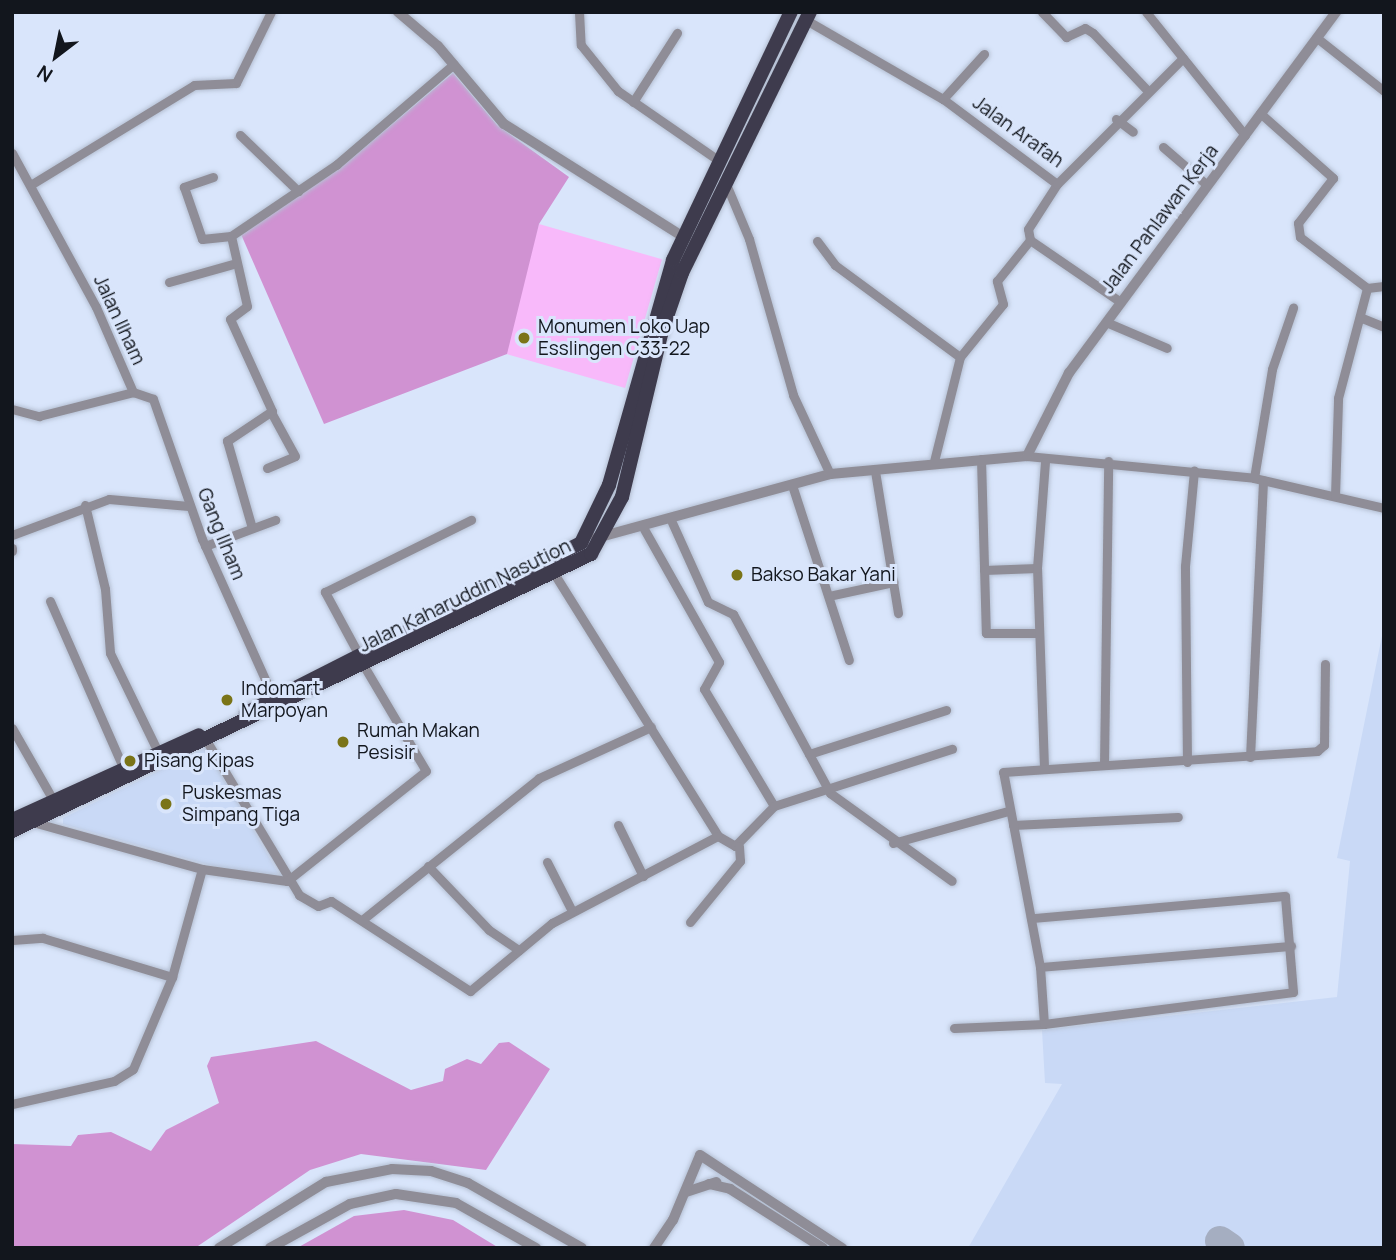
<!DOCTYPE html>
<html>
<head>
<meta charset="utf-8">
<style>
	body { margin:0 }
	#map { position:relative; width:1396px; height:1260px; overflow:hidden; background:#d9e5fb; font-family:Manrope,sans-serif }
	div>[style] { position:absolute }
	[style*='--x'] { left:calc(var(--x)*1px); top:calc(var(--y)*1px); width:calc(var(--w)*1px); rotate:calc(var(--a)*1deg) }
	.built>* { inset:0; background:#c9d9f6 }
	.green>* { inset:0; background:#f8b9fa; transform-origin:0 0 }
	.forest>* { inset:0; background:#d092d2 }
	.taxiway>* { height:30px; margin:-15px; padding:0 15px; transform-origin:15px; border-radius:15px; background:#a5aec1 }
	.roads { filter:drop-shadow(0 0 2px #b5c0d3) drop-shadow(0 0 2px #b5c0d3) }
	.minor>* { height:9px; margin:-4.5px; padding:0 4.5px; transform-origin:4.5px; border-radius:4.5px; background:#8f8d97 }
	.tertiary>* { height:10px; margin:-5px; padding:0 5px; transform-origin:5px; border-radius:5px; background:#8f8d97 }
	.trunk>* { height:14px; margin:-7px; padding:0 7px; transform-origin:7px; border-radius:7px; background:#3e3b4d }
	.dots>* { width:19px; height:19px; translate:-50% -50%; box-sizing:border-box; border:4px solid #d9e5fb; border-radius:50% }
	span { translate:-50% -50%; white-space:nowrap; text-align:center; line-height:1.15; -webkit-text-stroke:6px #d9e5fb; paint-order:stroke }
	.street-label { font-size:19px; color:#12161d }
	.poi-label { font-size:19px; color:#12161d }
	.left { translate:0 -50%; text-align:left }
	.frame { position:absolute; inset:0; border:14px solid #12161d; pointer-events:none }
	.north { position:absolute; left:21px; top:21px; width:70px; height:70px; -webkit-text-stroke:5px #d9e5fb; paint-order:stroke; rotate:212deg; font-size:19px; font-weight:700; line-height:28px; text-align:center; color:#12161d }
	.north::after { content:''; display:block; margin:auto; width:24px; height:32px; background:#12161d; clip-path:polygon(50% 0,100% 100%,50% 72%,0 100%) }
</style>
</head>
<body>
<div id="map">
	<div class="built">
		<div style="clip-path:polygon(1384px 626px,1384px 1248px,968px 1248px,1062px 1084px,1045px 1083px,1042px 1030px,1337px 997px,1350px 861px,1337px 858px)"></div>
		<div style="clip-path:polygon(206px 748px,278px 873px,270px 882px,63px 824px,63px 818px)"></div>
	</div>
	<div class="green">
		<div style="left:539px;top:224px;width:128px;height:134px;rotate:16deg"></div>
	</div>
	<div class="forest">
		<div style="clip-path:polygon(453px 73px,497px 125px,569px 177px,539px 224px,507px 354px,324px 424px,240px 232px,338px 170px)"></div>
		<div style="clip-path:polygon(316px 1041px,411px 1090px,443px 1081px,445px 1069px,467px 1059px,481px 1064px,499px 1043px,509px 1042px,550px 1069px,486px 1170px,361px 1154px,310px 1170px,195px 1248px,12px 1248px,12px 1144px,71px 1146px,78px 1135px,111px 1132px,151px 1151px,166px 1130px,219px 1103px,207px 1066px,211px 1057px)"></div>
		<div style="clip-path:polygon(404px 1210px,453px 1220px,499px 1248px,297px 1248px,354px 1216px)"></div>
	</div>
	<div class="taxiway">
		<div style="--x:1220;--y:1241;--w:12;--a:35"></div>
	</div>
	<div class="roads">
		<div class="minor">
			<div style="--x:579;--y:12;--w:33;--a:87"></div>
			<div style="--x:581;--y:45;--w:59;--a:51.2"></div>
			<div style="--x:618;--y:91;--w:121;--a:34.6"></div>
			<div style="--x:1042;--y:12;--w:35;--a:46"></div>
			<div style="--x:1066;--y:37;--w:21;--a:-25"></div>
			<div style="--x:1085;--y:28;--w:9;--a:32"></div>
			<div style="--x:1093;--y:33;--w:77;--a:46.6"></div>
			<div style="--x:1146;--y:12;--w:158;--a:51.2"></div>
			<div style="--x:806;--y:20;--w:158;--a:30"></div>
			<div style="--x:943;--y:99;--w:142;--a:36.7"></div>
			<div style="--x:1317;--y:38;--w:85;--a:38.3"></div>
			<div style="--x:943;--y:99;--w:61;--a:-47.7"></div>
			<div style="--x:633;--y:102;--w:82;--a:-57.5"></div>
			<div style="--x:1260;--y:113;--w:98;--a:41.7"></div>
			<div style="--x:1333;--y:178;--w:57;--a:127.9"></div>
			<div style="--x:1298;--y:223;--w:14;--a:82"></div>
			<div style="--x:1300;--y:237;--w:84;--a:37.3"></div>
			<div style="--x:1367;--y:288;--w:17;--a:-7"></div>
			<div style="--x:1116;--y:119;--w:21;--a:37"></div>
			<div style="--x:240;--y:135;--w:81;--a:44"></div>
			<div style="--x:1163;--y:147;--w:58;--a:40.8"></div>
			<div style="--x:12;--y:153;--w:175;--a:61.4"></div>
			<div style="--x:96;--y:307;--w:93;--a:66.5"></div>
			<div style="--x:213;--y:177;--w:31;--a:161"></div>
			<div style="--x:184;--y:187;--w:55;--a:70.9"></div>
			<div style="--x:202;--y:239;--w:29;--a:-6"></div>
			<div style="--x:32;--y:184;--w:190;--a:-31.4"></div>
			<div style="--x:194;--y:85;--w:42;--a:-2.7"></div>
			<div style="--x:236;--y:83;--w:79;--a:-63.8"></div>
			<div style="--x:726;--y:184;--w:60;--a:67.3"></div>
			<div style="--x:749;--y:239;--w:162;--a:74.2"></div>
			<div style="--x:793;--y:395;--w:87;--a:64.9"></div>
			<div style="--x:1030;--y:240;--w:11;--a:-100"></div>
			<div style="--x:1028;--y:229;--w:54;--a:-57.2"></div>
			<div style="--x:1057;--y:184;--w:178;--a:-45"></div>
			<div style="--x:817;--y:241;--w:30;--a:53"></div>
			<div style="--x:835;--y:265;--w:155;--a:36.4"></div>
			<div style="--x:960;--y:357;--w:107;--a:104"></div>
			<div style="--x:169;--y:282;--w:66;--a:-15.7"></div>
			<div style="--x:1362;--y:318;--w:24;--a:22"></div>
			<div style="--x:1106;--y:322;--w:66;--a:23.1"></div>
			<div style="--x:960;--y:357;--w:68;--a:-50.9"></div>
			<div style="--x:1003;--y:304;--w:24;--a:-105"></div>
			<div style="--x:997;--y:281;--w:53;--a:-51.2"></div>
			<div style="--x:1030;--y:240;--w:108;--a:34.4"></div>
			<div style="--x:12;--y:409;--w:28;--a:15"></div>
			<div style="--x:39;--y:416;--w:97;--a:-14.3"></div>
			<div style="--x:133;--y:392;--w:21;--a:19"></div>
			<div style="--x:153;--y:399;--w:148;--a:70.7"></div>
			<div style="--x:202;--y:539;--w:175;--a:65.8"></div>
			<div style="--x:1027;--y:456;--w:228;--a:5.5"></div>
			<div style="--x:1254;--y:478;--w:133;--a:13"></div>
			<div style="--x:981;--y:459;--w:174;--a:88.4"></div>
			<div style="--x:986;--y:633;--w:52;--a:0"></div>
			<div style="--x:267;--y:468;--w:30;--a:-23"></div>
			<div style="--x:295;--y:456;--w:48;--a:-118.7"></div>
			<div style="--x:875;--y:471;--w:144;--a:80.8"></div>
			<div style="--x:1254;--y:478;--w:110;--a:-80.6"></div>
			<div style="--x:1272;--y:369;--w:65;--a:-71"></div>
			<div style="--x:792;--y:485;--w:184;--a:72"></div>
			<div style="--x:1335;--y:496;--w:98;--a:-88.2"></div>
			<div style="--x:1338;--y:398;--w:114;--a:-75.2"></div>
			<div style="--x:85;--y:505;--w:86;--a:76.6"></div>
			<div style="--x:105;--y:589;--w:64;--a:85.5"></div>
			<div style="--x:110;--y:653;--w:110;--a:64.1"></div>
			<div style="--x:670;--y:518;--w:92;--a:65.7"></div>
			<div style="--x:708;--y:602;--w:28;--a:26"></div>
			<div style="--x:733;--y:614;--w:204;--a:61.5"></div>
			<div style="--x:830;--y:793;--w:150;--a:35.8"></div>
			<div style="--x:252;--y:528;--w:91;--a:-106"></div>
			<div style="--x:227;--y:441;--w:54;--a:-33.7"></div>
			<div style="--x:272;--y:411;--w:101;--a:-114.5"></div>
			<div style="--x:230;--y:319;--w:21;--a:-37"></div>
			<div style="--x:247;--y:306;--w:72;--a:-102.9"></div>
			<div style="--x:231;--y:236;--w:127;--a:-34.1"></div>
			<div style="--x:336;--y:165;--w:155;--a:-40.6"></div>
			<div style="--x:644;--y:529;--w:153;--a:60.6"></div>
			<div style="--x:719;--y:662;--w:31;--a:119"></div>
			<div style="--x:704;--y:689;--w:136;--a:59.1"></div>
			<div style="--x:12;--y:535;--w:103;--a:-20.4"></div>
			<div style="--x:109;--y:499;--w:80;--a:5"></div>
			<div style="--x:205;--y:546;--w:75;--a:-20.4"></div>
			<div style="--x:12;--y:548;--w:3;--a:90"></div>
			<div style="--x:984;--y:570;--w:53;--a:-2.2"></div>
			<div style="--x:555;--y:575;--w:308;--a:58"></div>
			<div style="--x:718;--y:836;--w:20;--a:30"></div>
			<div style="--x:735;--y:846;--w:56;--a:-45.7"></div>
			<div style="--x:774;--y:806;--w:187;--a:-17.8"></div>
			<div style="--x:829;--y:596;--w:66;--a:-12.3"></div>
			<div style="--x:50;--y:601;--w:181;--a:66.3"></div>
			<div style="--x:359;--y:655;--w:72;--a:-118.4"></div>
			<div style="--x:325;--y:592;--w:163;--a:-26.3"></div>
			<div style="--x:12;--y:728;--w:83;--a:60.3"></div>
			<div style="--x:203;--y:735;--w:187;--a:59"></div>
			<div style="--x:299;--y:895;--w:22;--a:30"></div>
			<div style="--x:318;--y:906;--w:14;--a:-21"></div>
			<div style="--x:331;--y:901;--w:166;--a:32.9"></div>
			<div style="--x:470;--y:991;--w:107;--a:-39.7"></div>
			<div style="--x:552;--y:923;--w:187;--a:-27.7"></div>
			<div style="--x:809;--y:754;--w:144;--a:-17.8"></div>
			<div style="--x:1250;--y:757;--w:277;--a:-87.3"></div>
			<div style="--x:1187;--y:762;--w:196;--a:-90.6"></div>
			<div style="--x:1185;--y:566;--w:96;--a:-84.6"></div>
			<div style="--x:1104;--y:765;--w:304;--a:-89.2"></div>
			<div style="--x:1044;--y:767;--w:199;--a:-92"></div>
			<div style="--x:1037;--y:568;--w:106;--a:-85.7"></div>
			<div style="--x:29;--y:821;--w:180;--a:15.5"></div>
			<div style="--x:202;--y:869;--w:86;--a:8"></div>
			<div style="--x:287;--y:881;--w:177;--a:-38.4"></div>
			<div style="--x:426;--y:771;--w:122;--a:-120.6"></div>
			<div style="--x:618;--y:825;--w:57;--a:63.9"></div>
			<div style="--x:1013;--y:825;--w:165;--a:-2.8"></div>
			<div style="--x:893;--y:843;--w:119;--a:-15.5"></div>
			<div style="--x:547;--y:862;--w:55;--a:63"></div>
			<div style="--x:428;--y:866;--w:88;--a:46.4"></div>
			<div style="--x:489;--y:930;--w:36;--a:34"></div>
			<div style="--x:362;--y:920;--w:227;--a:-38.7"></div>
			<div style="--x:539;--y:778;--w:123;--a:-24.5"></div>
			<div style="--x:690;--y:922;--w:79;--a:-50.7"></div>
			<div style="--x:740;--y:861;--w:15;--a:-94"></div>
			<div style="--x:12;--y:940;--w:31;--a:-4"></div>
			<div style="--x:43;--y:938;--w:135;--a:16.8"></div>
			<div style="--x:1040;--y:967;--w:252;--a:-4.8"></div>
			<div style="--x:1044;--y:1024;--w:57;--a:-94"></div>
			<div style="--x:1040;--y:967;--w:198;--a:-100.7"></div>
			<div style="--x:1003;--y:772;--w:315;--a:-3.8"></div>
			<div style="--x:1317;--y:751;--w:9;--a:-41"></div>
			<div style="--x:1324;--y:745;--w:81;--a:-89.3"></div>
			<div style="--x:954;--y:1028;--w:90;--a:-2.5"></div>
			<div style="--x:1044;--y:1024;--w:251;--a:-7.3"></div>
			<div style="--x:1293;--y:992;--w:96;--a:-94.8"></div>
			<div style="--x:1285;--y:896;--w:255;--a:175"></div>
			<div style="--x:12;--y:1104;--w:105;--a:-12.7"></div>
			<div style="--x:114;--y:1081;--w:22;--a:-32"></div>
			<div style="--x:133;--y:1069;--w:100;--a:-67"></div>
			<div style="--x:172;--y:977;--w:112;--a:-74.5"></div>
		</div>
		<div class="tertiary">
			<div style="--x:398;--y:12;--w:52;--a:40.4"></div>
			<div style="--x:438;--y:46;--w:102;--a:49.8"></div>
			<div style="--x:504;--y:124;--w:210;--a:32.2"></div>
			<div style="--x:596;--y:538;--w:243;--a:-15.3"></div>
			<div style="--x:830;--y:474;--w:198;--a:-5.2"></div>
			<div style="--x:1027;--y:456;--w:93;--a:-63.2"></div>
			<div style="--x:1069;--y:373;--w:449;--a:-53.5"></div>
			<div style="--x:709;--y:1184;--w:22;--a:13"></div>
			<div style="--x:730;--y:1189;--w:110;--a:32.4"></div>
			<div style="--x:686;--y:1192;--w:32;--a:-18"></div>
			<div style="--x:219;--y:1248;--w:126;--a:-31.7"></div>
			<div style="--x:326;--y:1182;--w:67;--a:-11.1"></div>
			<div style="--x:392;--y:1169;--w:39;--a:3"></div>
			<div style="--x:431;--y:1171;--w:39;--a:18"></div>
			<div style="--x:468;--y:1183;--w:131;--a:29.7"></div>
			<div style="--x:270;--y:1248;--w:91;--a:-28.8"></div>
			<div style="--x:350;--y:1204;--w:47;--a:-12.3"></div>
			<div style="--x:396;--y:1194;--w:61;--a:8.5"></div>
			<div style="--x:456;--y:1203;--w:92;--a:29.4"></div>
			<div style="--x:654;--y:1248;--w:34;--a:-56"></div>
			<div style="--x:673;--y:1220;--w:70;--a:-67.4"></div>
			<div style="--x:700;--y:1155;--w:170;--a:33.2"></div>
		</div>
		<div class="trunk">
			<div style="--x:246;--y:713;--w:376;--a:-26.9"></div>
			<div style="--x:581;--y:543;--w:64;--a:-64.2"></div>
			<div style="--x:609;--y:485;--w:234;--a:-74.1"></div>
			<div style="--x:673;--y:260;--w:275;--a:-64.6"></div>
			<div style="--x:12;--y:820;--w:205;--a:-24.4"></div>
			<div style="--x:12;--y:831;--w:642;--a:-25.57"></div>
			<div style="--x:591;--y:554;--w:65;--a:-61.5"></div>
			<div style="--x:622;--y:497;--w:168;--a:-76.5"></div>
			<div style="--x:661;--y:334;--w:65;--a:-71"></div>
			<div style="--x:682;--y:273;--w:291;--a:-63.9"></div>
		</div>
	</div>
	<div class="dots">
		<div style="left:524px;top:338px;background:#7a7418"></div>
		<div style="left:737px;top:575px;background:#7a7418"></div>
		<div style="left:227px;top:700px;background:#7a7418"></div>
		<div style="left:343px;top:742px;background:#7a7418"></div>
		<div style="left:130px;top:761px;background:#7a7418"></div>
		<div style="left:166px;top:804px;background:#7a7418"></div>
	</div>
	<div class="street-label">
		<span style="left:1018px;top:132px;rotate:36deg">Jalan Arafah</span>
		<span style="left:1160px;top:219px;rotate:-53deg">Jalan Pahlawan Kerja</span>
		<span style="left:119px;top:320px;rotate:65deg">Jalan Ilham</span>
		<span style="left:221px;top:534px;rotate:68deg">Gang Ilham</span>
		<span style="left:465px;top:596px;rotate:-26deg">Jalan Kaharuddin Nasution</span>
	</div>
	<div class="poi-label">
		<span class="left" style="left:538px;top:338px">Monumen Loko Uap<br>Esslingen C33-22</span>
		<span class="left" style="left:751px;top:575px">Bakso Bakar Yani</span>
		<span class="left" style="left:241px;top:700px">Indomart<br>Marpoyan</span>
		<span class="left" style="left:357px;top:742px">Rumah Makan<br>Pesisir</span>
		<span class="left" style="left:144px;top:761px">Pisang Kipas</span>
		<span class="left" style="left:182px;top:804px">Puskesmas<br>Simpang Tiga</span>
	</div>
	<div class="frame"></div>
	<div class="north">N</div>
</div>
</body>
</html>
